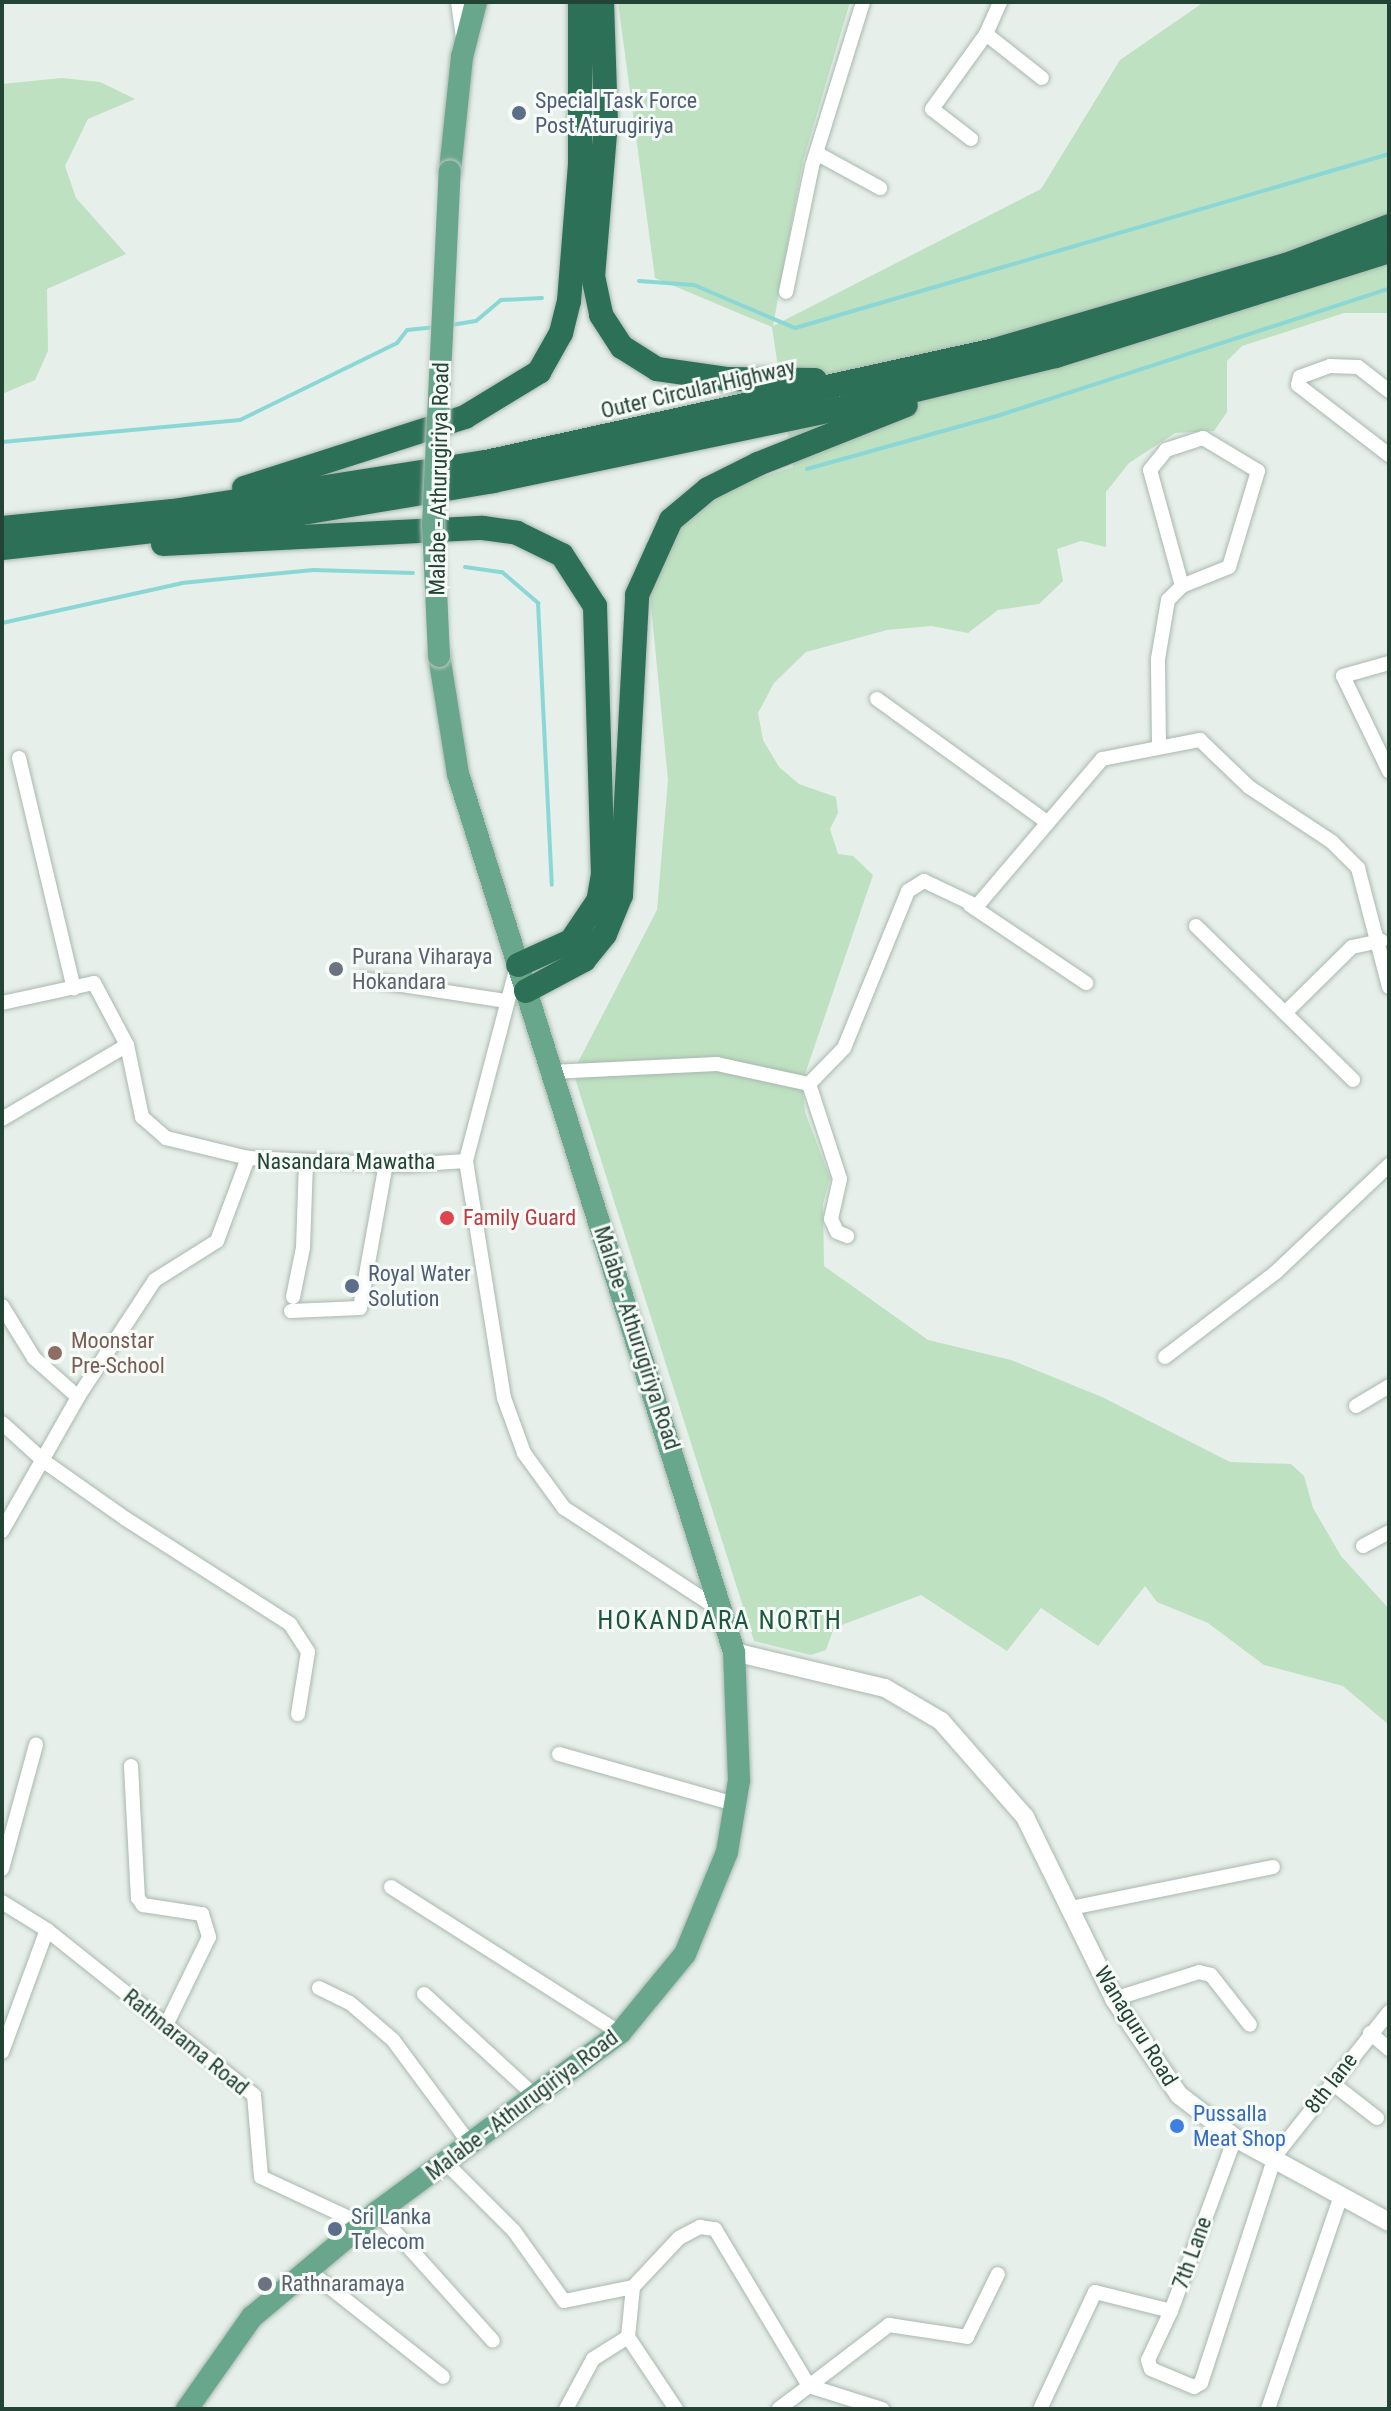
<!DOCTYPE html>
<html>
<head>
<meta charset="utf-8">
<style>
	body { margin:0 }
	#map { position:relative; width:1391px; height:2411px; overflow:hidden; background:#e6efe9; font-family:"Roboto Condensed",sans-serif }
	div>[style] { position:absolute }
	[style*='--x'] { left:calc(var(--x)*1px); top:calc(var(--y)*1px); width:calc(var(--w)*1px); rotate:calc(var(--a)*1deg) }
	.green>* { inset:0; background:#bee1c1 }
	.stream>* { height:4px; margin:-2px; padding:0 2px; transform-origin:2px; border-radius:2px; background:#8bd7d6 }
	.roads { filter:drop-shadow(0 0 2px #a8b8af) drop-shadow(0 0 2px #a8b8af) }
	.minor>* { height:14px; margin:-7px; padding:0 7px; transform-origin:7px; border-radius:7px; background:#fff }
	.tertiary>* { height:18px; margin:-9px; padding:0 9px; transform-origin:9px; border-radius:9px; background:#fff }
	.primary>* { height:22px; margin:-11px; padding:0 11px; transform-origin:11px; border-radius:11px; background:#68a78c }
	.motorway>* { height:24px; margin:-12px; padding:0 12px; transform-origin:12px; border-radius:12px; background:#2c7157 }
	.bridges { filter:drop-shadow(0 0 2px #c1cac6) drop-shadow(0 0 2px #c1cac6) }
	.primary-bridge>* { height:22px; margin:-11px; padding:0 11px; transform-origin:11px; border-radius:11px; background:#68a78c }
	.dots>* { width:22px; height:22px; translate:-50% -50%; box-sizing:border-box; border:4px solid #f7fbf8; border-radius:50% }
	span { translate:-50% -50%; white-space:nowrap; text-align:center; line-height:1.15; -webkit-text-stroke:6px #f7fbf8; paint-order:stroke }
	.service-label { font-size:22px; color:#4e5e75 }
	.left { translate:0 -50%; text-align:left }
	.street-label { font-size:22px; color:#234335 }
	.worship-label { font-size:22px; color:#5b616d }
	.health-label { font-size:22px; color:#be3a42 }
	.education-label { font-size:22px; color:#785e54 }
	.shop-label { font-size:22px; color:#366cbe }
	.quarter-label { font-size:26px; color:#1d573f; letter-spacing:2px }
	.frame { position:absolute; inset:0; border:4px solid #234335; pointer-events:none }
</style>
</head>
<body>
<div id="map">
	<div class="green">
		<div style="clip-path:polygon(618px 2px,850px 2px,803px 161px,773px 326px,1041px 189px,1120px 60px,1204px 2px,1389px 2px,1389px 313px,1344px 313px,1242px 346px,1227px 361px,1227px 412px,1214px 431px,1175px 433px,1129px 463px,1106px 492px,1106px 547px,1081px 541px,1057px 549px,1063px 581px,1039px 604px,998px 610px,968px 633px,931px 626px,887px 630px,806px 652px,774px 683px,758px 713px,763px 740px,779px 767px,799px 784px,836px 797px,838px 813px,830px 829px,838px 854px,853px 856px,873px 875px,802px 1083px,805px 1112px,830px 1178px,823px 1204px,824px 1266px,928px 1340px,1011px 1360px,1102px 1397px,1230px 1462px,1291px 1464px,1304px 1476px,1313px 1508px,1341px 1556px,1389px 1609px,1389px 1725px,1343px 1686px,1264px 1665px,1208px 1623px,1157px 1602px,1145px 1586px,1098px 1646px,1041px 1608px,1007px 1651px,921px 1595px,834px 1628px,826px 1650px,811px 1655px,754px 1641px,573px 1072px,657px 910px,668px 780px,645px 544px,718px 491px,793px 467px,772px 327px,655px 278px)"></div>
		<div style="clip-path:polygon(62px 78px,100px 82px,135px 99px,88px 119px,65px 166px,76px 198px,126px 254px,47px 289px,48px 351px,35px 380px,2px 394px,2px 84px)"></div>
	</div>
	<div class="stream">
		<div style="--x:639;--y:281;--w:55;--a:4.2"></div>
		<div style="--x:694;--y:285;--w:110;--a:23.1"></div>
		<div style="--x:795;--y:328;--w:619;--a:-16.33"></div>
		<div style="--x:451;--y:325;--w:25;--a:-9"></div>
		<div style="--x:476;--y:321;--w:33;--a:-40"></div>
		<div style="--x:501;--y:300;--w:41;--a:-2.8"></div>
		<div style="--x:2;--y:442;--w:239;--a:-5.3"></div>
		<div style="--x:240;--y:420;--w:175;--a:-26.1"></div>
		<div style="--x:397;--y:343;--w:16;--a:-52"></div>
		<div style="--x:407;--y:330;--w:27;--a:-6"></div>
		<div style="--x:807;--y:469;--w:197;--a:-15.6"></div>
		<div style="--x:997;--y:416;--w:412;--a:-18"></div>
		<div style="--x:465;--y:567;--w:37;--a:8"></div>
		<div style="--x:502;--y:572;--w:48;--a:40.7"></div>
		<div style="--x:538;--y:603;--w:282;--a:87.2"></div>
		<div style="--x:2;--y:623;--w:184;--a:-12.5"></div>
		<div style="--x:182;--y:583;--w:132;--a:-5.7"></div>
		<div style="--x:313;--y:570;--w:100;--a:1.7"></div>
	</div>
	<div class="roads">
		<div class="minor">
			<div style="--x:458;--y:2;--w:36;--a:82"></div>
			<div style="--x:986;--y:34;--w:71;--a:38.2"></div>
			<div style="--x:971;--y:139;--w:49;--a:-142.4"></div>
			<div style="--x:932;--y:109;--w:92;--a:-54.2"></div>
			<div style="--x:986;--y:34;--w:35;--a:-66"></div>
			<div style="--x:818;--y:154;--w:71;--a:28.7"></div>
			<div style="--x:786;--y:292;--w:129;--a:-78.3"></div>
			<div style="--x:812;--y:166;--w:172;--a:-72.7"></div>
			<div style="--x:1389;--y:391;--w:39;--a:-142"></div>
			<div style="--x:1358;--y:367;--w:28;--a:-178"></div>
			<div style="--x:1330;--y:366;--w:32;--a:160"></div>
			<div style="--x:1300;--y:377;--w:8;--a:104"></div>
			<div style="--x:1298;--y:385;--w:115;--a:37.6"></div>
			<div style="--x:1389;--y:663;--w:48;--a:164.2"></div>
			<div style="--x:1343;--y:676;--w:106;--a:64.2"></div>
			<div style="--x:877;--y:699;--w:211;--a:35.9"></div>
			<div style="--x:1159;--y:746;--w:87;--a:-90.7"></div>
			<div style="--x:1158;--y:659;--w:60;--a:-80.4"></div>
			<div style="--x:1168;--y:600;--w:20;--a:-45"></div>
			<div style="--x:1182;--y:586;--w:120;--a:-105.4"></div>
			<div style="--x:1150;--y:470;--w:26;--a:-51"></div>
			<div style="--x:1166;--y:450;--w:39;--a:-18"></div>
			<div style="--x:1203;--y:438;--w:64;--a:31"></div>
			<div style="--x:1258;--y:471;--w:100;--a:106.8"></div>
			<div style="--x:1229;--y:567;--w:51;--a:158"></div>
			<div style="--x:19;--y:758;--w:237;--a:76.6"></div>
			<div style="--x:970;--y:905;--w:140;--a:33.9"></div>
			<div style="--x:1196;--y:926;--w:220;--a:44.4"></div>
			<div style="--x:517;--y:966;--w:202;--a:104.7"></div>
			<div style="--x:466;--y:1161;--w:240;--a:80.9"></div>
			<div style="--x:504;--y:1398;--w:59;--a:70"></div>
			<div style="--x:524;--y:1453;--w:68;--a:54"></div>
			<div style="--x:564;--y:1508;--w:186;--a:33.2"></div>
			<div style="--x:362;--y:979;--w:146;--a:8.7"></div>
			<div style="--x:2;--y:1003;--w:94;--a:-12.3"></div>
			<div style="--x:94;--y:983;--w:70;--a:62"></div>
			<div style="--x:1285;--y:1013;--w:94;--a:-44.6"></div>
			<div style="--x:1352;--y:947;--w:30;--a:-12"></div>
			<div style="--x:551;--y:1072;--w:166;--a:-2.8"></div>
			<div style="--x:717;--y:1064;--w:94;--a:12.3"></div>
			<div style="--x:809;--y:1084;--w:50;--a:-45.8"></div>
			<div style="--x:844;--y:1048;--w:170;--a:-67.8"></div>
			<div style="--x:908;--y:891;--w:19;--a:-32"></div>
			<div style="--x:924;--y:881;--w:59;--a:25.3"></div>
			<div style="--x:977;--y:906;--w:193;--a:-49.6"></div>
			<div style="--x:1102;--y:759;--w:100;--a:-11"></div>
			<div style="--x:1200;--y:740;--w:68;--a:43.8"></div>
			<div style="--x:1249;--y:787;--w:100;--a:33.5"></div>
			<div style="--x:1332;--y:842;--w:37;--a:45"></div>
			<div style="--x:1358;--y:868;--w:123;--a:75.4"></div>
			<div style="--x:809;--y:1084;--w:100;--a:71.9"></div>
			<div style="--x:840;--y:1179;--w:41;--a:102.7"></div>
			<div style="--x:831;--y:1219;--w:14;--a:65"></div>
			<div style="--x:837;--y:1232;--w:11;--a:22"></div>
			<div style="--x:2;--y:1119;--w:145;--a:-30.6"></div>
			<div style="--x:127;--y:1045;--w:74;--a:78.2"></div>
			<div style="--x:142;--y:1117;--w:32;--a:41"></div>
			<div style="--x:166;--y:1138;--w:84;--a:13.7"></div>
			<div style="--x:293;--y:1297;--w:50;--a:-78.5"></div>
			<div style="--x:303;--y:1248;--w:87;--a:-88"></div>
			<div style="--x:2;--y:1306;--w:61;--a:58.4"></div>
			<div style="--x:34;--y:1358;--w:59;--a:41.6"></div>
			<div style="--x:291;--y:1311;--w:69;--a:-2.5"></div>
			<div style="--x:360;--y:1308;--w:146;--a:-79.8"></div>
			<div style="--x:1165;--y:1357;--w:140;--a:-37.4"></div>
			<div style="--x:1276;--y:1272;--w:156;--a:-43.4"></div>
			<div style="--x:1356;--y:1406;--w:39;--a:-31"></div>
			<div style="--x:2;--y:1423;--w:58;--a:42.2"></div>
			<div style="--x:45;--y:1462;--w:99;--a:35.1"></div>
			<div style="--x:126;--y:1519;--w:195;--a:32.6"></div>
			<div style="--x:290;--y:1624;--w:33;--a:57"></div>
			<div style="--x:308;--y:1652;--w:63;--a:99.2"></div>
			<div style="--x:2;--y:1531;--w:154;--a:-60.4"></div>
			<div style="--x:78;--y:1397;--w:140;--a:-56.7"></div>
			<div style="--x:155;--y:1280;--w:73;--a:-32.2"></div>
			<div style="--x:217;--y:1241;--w:89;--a:-69.5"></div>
			<div style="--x:248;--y:1158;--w:157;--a:2.6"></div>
			<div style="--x:405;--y:1165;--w:61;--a:-3.8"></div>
			<div style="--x:1363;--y:1546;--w:30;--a:-28"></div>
			<div style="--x:559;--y:1754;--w:183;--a:15.9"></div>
			<div style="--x:131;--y:1766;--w:132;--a:87"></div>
			<div style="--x:138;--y:1898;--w:9;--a:54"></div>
			<div style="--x:143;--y:1905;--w:60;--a:8.7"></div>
			<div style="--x:202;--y:1914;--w:24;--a:73"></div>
			<div style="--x:209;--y:1937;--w:98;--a:116"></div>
			<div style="--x:2;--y:1869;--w:129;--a:-74.7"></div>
			<div style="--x:391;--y:1887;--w:272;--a:32.5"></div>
			<div style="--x:2;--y:1902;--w:53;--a:31.9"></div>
			<div style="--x:47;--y:1930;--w:265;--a:38.6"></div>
			<div style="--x:254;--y:2095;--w:82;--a:85.1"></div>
			<div style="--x:261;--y:2177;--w:111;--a:25"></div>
			<div style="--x:1071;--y:1908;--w:206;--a:-11.5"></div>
			<div style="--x:319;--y:1988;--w:34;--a:26"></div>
			<div style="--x:350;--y:2003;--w:57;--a:40.7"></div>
			<div style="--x:393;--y:2040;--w:129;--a:53.5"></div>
			<div style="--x:424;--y:1994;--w:151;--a:42.6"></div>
			<div style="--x:1114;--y:1999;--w:89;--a:-17.6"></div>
			<div style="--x:1199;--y:1972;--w:12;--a:14"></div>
			<div style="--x:1211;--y:1975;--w:63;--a:52"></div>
			<div style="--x:1370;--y:2033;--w:25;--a:40"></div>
			<div style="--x:2;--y:2052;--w:130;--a:-69.8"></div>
			<div style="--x:1332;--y:2083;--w:57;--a:37.9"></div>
			<div style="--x:446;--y:2163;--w:96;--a:45"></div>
			<div style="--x:514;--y:2231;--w:86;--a:54.5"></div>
			<div style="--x:564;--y:2301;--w:70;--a:-11.5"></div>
			<div style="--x:633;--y:2287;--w:50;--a:95.7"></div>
			<div style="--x:628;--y:2337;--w:87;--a:56.3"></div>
			<div style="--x:377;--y:2212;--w:173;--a:48"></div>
			<div style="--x:308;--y:2270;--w:172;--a:38.4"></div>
			<div style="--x:633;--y:2287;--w:67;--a:-46.8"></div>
			<div style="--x:679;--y:2238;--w:24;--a:-28"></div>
			<div style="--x:700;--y:2227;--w:15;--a:8"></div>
			<div style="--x:715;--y:2229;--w:183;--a:59.1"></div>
			<div style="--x:809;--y:2386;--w:38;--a:143"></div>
			<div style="--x:1171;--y:2311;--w:54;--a:115.1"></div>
			<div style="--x:1148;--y:2360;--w:9;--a:72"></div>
			<div style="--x:1151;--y:2369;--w:47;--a:22.7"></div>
			<div style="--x:1194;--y:2387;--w:8;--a:-30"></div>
			<div style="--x:1201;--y:2383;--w:239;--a:-71.9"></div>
			<div style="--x:1275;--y:2156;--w:184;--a:-51.6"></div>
			<div style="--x:809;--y:2386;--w:101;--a:-37.3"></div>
			<div style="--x:889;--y:2325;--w:79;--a:8.7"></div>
			<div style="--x:967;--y:2337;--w:70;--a:-63.8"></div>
			<div style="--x:809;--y:2386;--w:77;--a:17.5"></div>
			<div style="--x:1041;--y:2407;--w:127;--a:-64.8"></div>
			<div style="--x:1095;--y:2292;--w:78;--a:14"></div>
			<div style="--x:1171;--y:2311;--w:184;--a:-69.7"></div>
			<div style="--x:566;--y:2409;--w:57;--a:-61.6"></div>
			<div style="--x:593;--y:2359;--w:41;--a:-32.2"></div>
			<div style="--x:1268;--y:2409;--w:225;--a:-71.1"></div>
		</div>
		<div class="tertiary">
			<div style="--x:734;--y:1652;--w:155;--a:13.4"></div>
			<div style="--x:885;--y:1688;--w:65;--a:30.5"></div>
			<div style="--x:941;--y:1721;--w:128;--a:48.8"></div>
			<div style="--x:1025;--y:1817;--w:203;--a:63.9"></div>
			<div style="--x:1114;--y:1999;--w:116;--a:55.9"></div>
			<div style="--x:1179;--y:2095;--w:71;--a:37.5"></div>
			<div style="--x:1235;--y:2138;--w:175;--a:28.6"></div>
		</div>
		<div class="primary">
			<div style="--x:450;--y:171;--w:115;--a:-84"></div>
			<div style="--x:462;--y:57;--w:57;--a:-75.7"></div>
			<div style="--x:187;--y:2409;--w:113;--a:-54.8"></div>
			<div style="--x:252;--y:2317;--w:163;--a:-40"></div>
			<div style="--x:377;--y:2212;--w:302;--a:-36.4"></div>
			<div style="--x:620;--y:2033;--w:102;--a:-50.6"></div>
			<div style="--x:685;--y:1954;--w:110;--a:-67.6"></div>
			<div style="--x:727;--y:1852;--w:73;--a:-80.5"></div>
			<div style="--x:739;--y:1780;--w:128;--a:-92.2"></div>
			<div style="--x:734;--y:1652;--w:920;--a:-107.45"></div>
			<div style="--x:458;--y:774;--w:120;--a:-99.1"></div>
		</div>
		<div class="motorway">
			<div style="--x:602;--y:2;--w:120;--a:88.1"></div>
			<div style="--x:606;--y:122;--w:155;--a:94.8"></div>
			<div style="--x:593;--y:276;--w:40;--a:78"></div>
			<div style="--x:601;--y:315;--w:38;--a:57"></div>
			<div style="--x:622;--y:347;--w:41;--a:32.2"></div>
			<div style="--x:657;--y:369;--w:70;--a:8.2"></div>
			<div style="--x:726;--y:379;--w:89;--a:0.6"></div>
			<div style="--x:244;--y:488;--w:232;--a:-17.8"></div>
			<div style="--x:465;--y:417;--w:87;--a:-31.3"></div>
			<div style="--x:539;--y:372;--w:45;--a:-60.6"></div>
			<div style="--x:561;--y:333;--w:33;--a:-76"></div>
			<div style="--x:569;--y:301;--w:137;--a:-85.4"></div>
			<div style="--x:580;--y:164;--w:162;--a:-90"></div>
			<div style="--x:2;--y:528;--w:172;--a:-5.7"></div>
			<div style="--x:173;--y:511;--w:317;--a:-8.9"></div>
			<div style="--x:486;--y:462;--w:521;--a:-12.41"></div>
			<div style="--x:995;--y:350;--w:303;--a:-16.3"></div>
			<div style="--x:1286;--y:265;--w:110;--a:-20.7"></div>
			<div style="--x:163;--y:544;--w:320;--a:-2.9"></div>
			<div style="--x:483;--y:528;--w:34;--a:8"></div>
			<div style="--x:517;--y:533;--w:50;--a:26.1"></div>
			<div style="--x:562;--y:555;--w:61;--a:57.1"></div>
			<div style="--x:595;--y:606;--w:268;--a:88.3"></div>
			<div style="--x:603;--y:874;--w:27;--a:100"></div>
			<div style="--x:598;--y:901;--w:48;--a:124"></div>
			<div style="--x:571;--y:941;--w:58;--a:155.6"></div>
			<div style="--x:2;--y:548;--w:279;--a:-6.4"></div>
			<div style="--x:279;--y:517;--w:217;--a:-9.5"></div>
			<div style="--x:493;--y:481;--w:352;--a:-11.8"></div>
			<div style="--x:838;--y:409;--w:224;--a:-13.7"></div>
			<div style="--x:1056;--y:356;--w:349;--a:-17.5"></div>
			<div style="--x:526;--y:991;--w:66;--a:-28.1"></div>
			<div style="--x:584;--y:960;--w:33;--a:-51"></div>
			<div style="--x:605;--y:934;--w:42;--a:-67.7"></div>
			<div style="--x:621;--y:895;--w:300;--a:-86.9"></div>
			<div style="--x:637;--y:595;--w:82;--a:-65.6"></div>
			<div style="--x:671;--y:520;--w:48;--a:-40"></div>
			<div style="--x:708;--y:489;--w:56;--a:-26.6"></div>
			<div style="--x:758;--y:464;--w:159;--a:-21.7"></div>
		</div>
	</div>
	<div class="bridges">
		<div class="primary-bridge">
			<div style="--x:439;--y:656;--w:131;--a:-92.6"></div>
			<div style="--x:433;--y:525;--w:354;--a:-87.3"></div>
		</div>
	</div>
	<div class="dots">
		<div style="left:519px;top:113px;background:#5c6f8a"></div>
		<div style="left:336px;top:969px;background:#6b7280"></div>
		<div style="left:447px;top:1218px;background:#e0444e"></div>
		<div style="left:352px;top:1286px;background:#5c6f8a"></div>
		<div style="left:55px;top:1353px;background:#8d6e63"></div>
		<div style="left:1177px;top:2126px;background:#3f7fe0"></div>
		<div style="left:335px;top:2229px;background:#5c6f8a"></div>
		<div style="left:265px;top:2284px;background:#6b7280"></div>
	</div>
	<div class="service-label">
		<span class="left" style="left:535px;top:113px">Special Task Force<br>Post Aturugiriya</span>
		<span class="left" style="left:368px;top:1286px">Royal Water<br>Solution</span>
		<span class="left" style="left:351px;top:2229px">Sri Lanka<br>Telecom</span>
	</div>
	<div class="street-label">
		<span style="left:698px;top:389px;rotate:-13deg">Outer Circular Highway</span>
		<span style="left:439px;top:479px;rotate:-89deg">Malabe - Athurugiriya Road</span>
		<span style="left:346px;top:1162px">Nasandara Mawatha</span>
		<span style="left:637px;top:1338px;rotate:72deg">Malabe - Athurugiriya Road</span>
		<span style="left:1136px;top:2026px;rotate:58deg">Wanaguru Road</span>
		<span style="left:186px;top:2042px;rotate:39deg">Rathnarama Road</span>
		<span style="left:1331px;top:2083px;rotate:-52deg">8th lane</span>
		<span style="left:522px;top:2105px;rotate:-37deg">Malabe - Athurugiriya Road</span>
		<span style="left:1192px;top:2253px;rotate:-70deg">7th Lane</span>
	</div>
	<div class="worship-label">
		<span class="left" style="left:352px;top:969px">Purana Viharaya<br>Hokandara</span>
		<span class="left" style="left:281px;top:2284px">Rathnaramaya</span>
	</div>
	<div class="health-label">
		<span class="left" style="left:463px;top:1218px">Family Guard</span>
	</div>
	<div class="education-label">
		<span class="left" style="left:71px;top:1353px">Moonstar<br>Pre-School</span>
	</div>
	<div class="shop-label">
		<span class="left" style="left:1193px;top:2126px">Pussalla<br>Meat Shop</span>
	</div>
	<div class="quarter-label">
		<span style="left:720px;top:1621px">HOKANDARA NORTH</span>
	</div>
	<div class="frame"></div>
</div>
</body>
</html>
